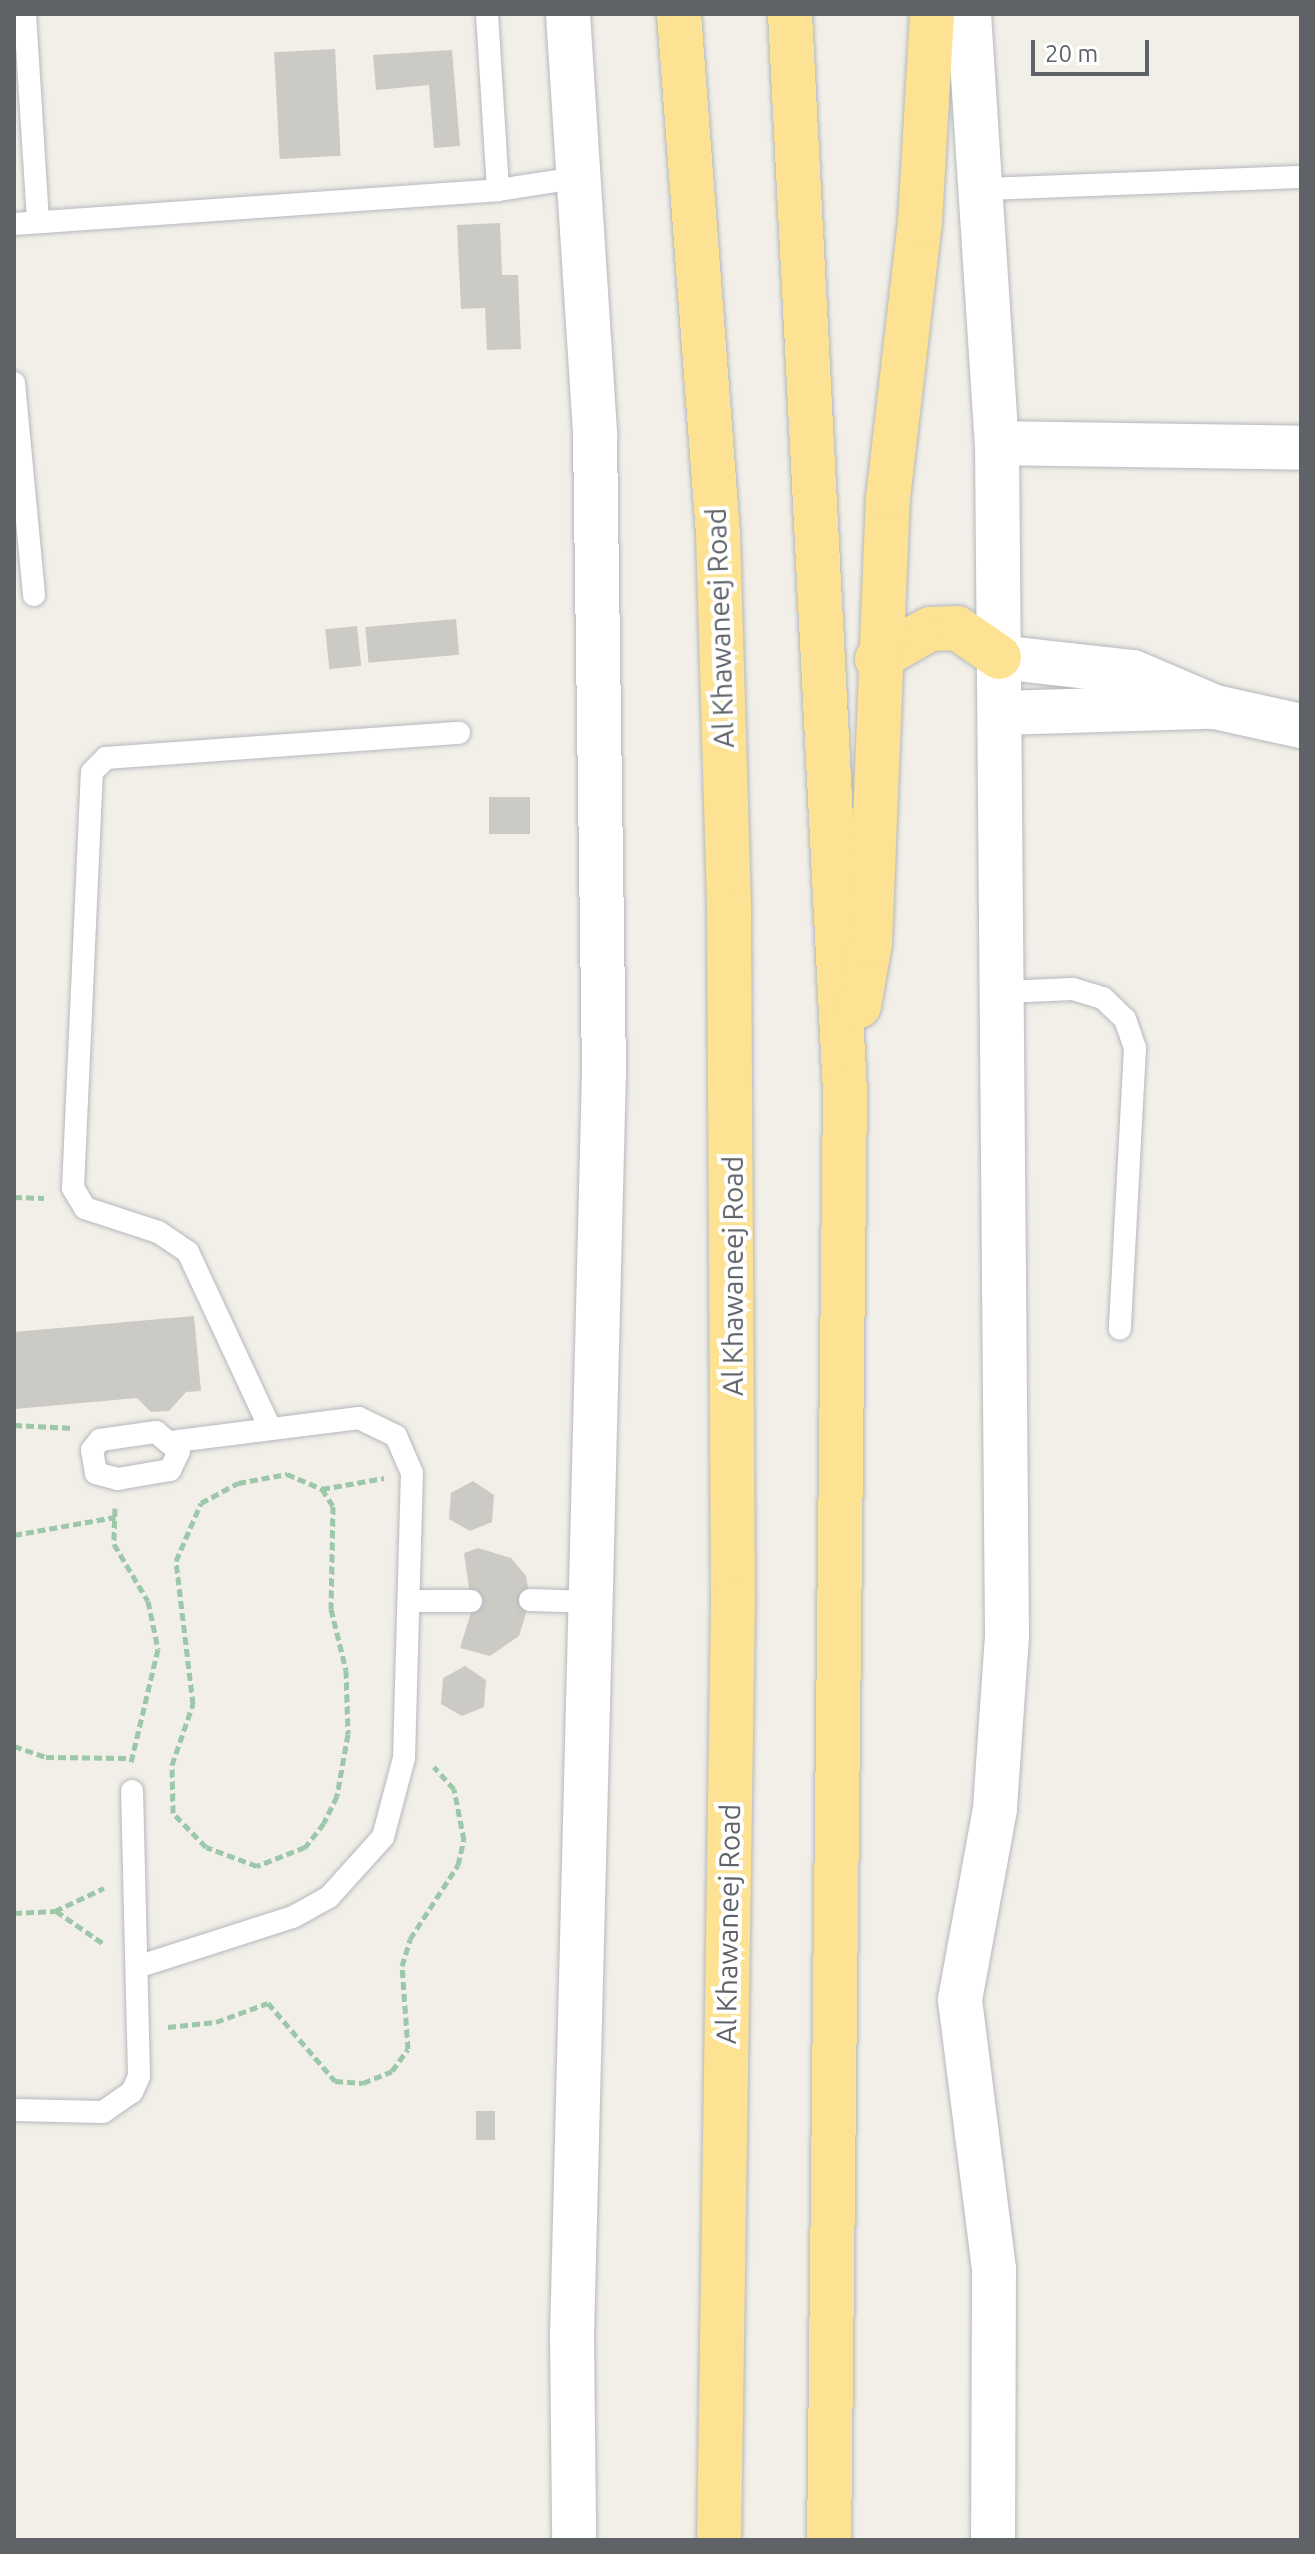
<!DOCTYPE html>
<html>
<head>
<meta charset="utf-8">
<style>
	body { margin:0 }
	#map { position:relative; width:1315px; height:2554px; overflow:hidden; background:#f1efe8; font-family:Ubuntu,sans-serif }
	div>[style] { position:absolute }
	[style*='--x'] { left:calc(var(--x)*1px); top:calc(var(--y)*1px); width:calc(var(--w)*1px); rotate:calc(var(--a)*1deg) }
	.building>* { inset:0; background:#cccac5; transform-origin:0 0 }
	.path>* { height:5px; margin-top:-2.5px; transform-origin:0; background:repeating-linear-gradient(90deg,#9cc7a9 0 8px,transparent 0 12px) }
	.roads { filter:drop-shadow(0 0 2px #b5b8bc) drop-shadow(0 0 2px #b5b8bc) }
	.lane>* { height:22px; margin:-11px; padding:0 11px; transform-origin:11px; border-radius:11px; background:#fff }
	.street>* { height:44px; margin:-22px; padding:0 22px; transform-origin:22px; border-radius:22px; background:#fff }
	.highway>* { height:44px; margin:-22px; padding:0 22px; transform-origin:22px; border-radius:22px; background:#fde293 }
	span { translate:-50% -50%; white-space:nowrap; text-align:center; line-height:1.15; -webkit-text-stroke:8px #fff; paint-order:stroke }
	.street-label { font-size:28px; color:#5f6368 }
	.frame { position:absolute; inset:0; border:16px solid #5f6368; pointer-events:none }
	.scale { position:absolute; left:1031px; top:40px; width:118px; height:36px; box-sizing:border-box; border:4px solid #5f6368; border-top:0; padding-left:10px; font-size:24px; line-height:28px; white-space:nowrap; color:#5f6368; -webkit-text-stroke:6px #fff; paint-order:stroke }
</style>
</head>
<body>
<div id="map">
	<div class="building">
		<div style="left:335px;top:49px;width:107px;height:61px;rotate:87deg"></div>
		<div style="clip-path:polygon(452px 50px,460px 146px,434px 148px,429px 85px,376px 90px,373px 55px)"></div>
		<div style="clip-path:polygon(500px 223px,502px 275px,518px 275px,521px 349px,487px 350px,485px 308px,461px 309px,457px 225px)"></div>
		<div style="left:456px;top:619px;width:36px;height:91px;rotate:85deg"></div>
		<div style="left:357px;top:626px;width:40px;height:32px;rotate:84deg"></div>
		<div style="left:489px;top:797px;width:41px;height:37px"></div>
		<div style="clip-path:polygon(194px 1316px,201px 1391px,186px 1392px,169px 1411px,151px 1412px,137px 1398px,15px 1409px,14px 1332px)"></div>
		<div style="clip-path:polygon(473px 1481px,494px 1495px,492px 1522px,470px 1531px,449px 1519px,451px 1493px)"></div>
		<div style="clip-path:polygon(478px 1548px,511px 1558px,526px 1576px,530px 1600px,519px 1636px,490px 1656px,460px 1648px,472px 1609px,464px 1553px)"></div>
		<div style="clip-path:polygon(465px 1666px,486px 1680px,484px 1707px,462px 1716px,441px 1704px,443px 1678px)"></div>
		<div style="left:476px;top:2111px;width:19px;height:29px"></div>
	</div>
	<div class="path">
		<div style="--x:14;--y:1197;--w:30;--a:2"></div>
		<div style="--x:14;--y:1425;--w:60;--a:2.9"></div>
		<div style="--x:287;--y:1474;--w:38;--a:23"></div>
		<div style="--x:322;--y:1489;--w:20;--a:57"></div>
		<div style="--x:333;--y:1506;--w:103;--a:91.1"></div>
		<div style="--x:331;--y:1609;--w:63;--a:76.2"></div>
		<div style="--x:346;--y:1670;--w:64;--a:88.2"></div>
		<div style="--x:348;--y:1734;--w:63;--a:100.1"></div>
		<div style="--x:337;--y:1796;--w:30;--a:116"></div>
		<div style="--x:324;--y:1823;--w:31;--a:128"></div>
		<div style="--x:305;--y:1847;--w:52;--a:158.4"></div>
		<div style="--x:257;--y:1866;--w:54;--a:-159.6"></div>
		<div style="--x:206;--y:1847;--w:47;--a:-134.1"></div>
		<div style="--x:173;--y:1813;--w:48;--a:-91.2"></div>
		<div style="--x:172;--y:1765;--w:65;--a:-71"></div>
		<div style="--x:193;--y:1704;--w:144;--a:-96.8"></div>
		<div style="--x:176;--y:1561;--w:63;--a:-66.7"></div>
		<div style="--x:201;--y:1503;--w:42;--a:-28.4"></div>
		<div style="--x:238;--y:1483;--w:50;--a:-10.4"></div>
		<div style="--x:322;--y:1489;--w:63;--a:-10.1"></div>
		<div style="--x:115;--y:1508;--w:36;--a:92"></div>
		<div style="--x:114;--y:1544;--w:66;--a:59.2"></div>
		<div style="--x:148;--y:1601;--w:49;--a:78.2"></div>
		<div style="--x:158;--y:1649;--w:116;--a:103.4"></div>
		<div style="--x:14;--y:1535;--w:103;--a:-10.1"></div>
		<div style="--x:14;--y:1746;--w:34;--a:19"></div>
		<div style="--x:46;--y:1757;--w:81;--a:0.7"></div>
		<div style="--x:56;--y:1911;--w:58;--a:34.5"></div>
		<div style="--x:14;--y:1913;--w:41;--a:-2.8"></div>
		<div style="--x:55;--y:1911;--w:54;--a:-25.1"></div>
		<div style="--x:168;--y:2027;--w:48;--a:-5.9"></div>
		<div style="--x:216;--y:2022;--w:55;--a:-20.1"></div>
		<div style="--x:268;--y:2003;--w:103;--a:49.3"></div>
		<div style="--x:335;--y:2081;--w:28;--a:4"></div>
		<div style="--x:363;--y:2083;--w:31;--a:-22"></div>
		<div style="--x:392;--y:2071;--w:27;--a:-54"></div>
		<div style="--x:408;--y:2049;--w:83;--a:-94.1"></div>
		<div style="--x:402;--y:1966;--w:28;--a:-73"></div>
		<div style="--x:410;--y:1939;--w:88;--a:-57"></div>
		<div style="--x:458;--y:1865;--w:26;--a:-77"></div>
		<div style="--x:464;--y:1840;--w:52;--a:-101.1"></div>
		<div style="--x:454;--y:1789;--w:30;--a:-132"></div>
	</div>
	<div class="roads">
		<div class="lane">
			<div style="--x:25;--y:14;--w:208;--a:86.4"></div>
			<div style="--x:487;--y:14;--w:176;--a:86.4"></div>
			<div style="--x:984;--y:189;--w:317;--a:-2.2"></div>
			<div style="--x:14;--y:224;--w:485;--a:-4"></div>
			<div style="--x:498;--y:190;--w:85;--a:-8.8"></div>
			<div style="--x:14;--y:383;--w:213;--a:84.6"></div>
			<div style="--x:1003;--y:992;--w:70;--a:-2.5"></div>
			<div style="--x:1073;--y:989;--w:31;--a:17"></div>
			<div style="--x:1103;--y:998;--w:30;--a:44"></div>
			<div style="--x:1125;--y:1019;--w:31;--a:71"></div>
			<div style="--x:1135;--y:1048;--w:281;--a:93.1"></div>
			<div style="--x:270;--y:1428;--w:194;--a:-115"></div>
			<div style="--x:188;--y:1252;--w:36;--a:-146"></div>
			<div style="--x:158;--y:1232;--w:77;--a:-161.8"></div>
			<div style="--x:85;--y:1208;--w:23;--a:-121"></div>
			<div style="--x:73;--y:1188;--w:416;--a:-87.4"></div>
			<div style="--x:92;--y:772;--w:20;--a:-45"></div>
			<div style="--x:106;--y:758;--w:354;--a:-4.1"></div>
			<div style="--x:156;--y:1432;--w:30;--a:40"></div>
			<div style="--x:179;--y:1451;--w:21;--a:115"></div>
			<div style="--x:170;--y:1470;--w:53;--a:170.2"></div>
			<div style="--x:118;--y:1479;--w:23;--a:-165"></div>
			<div style="--x:96;--y:1473;--w:23;--a:-100"></div>
			<div style="--x:92;--y:1450;--w:13;--a:-51"></div>
			<div style="--x:100;--y:1440;--w:57;--a:-8.1"></div>
			<div style="--x:530;--y:1600;--w:62;--a:1.8"></div>
			<div style="--x:409;--y:1601;--w:62;--a:0"></div>
			<div style="--x:137;--y:1967;--w:164;--a:-17.8"></div>
			<div style="--x:293;--y:1917;--w:41;--a:-29.1"></div>
			<div style="--x:329;--y:1897;--w:81;--a:-48"></div>
			<div style="--x:383;--y:1837;--w:82;--a:-75.1"></div>
			<div style="--x:404;--y:1758;--w:285;--a:-88.4"></div>
			<div style="--x:412;--y:1473;--w:40;--a:-113.4"></div>
			<div style="--x:396;--y:1436;--w:41;--a:-154.1"></div>
			<div style="--x:359;--y:1418;--w:184;--a:172.8"></div>
			<div style="--x:14;--y:2110;--w:89;--a:1.3"></div>
			<div style="--x:103;--y:2112;--w:35;--a:-35"></div>
			<div style="--x:132;--y:2092;--w:17;--a:-66"></div>
			<div style="--x:139;--y:2076;--w:285;--a:-91.4"></div>
		</div>
		<div class="street">
			<div style="--x:568;--y:14;--w:423;--a:86.3"></div>
			<div style="--x:595;--y:436;--w:636;--a:89.19"></div>
			<div style="--x:604;--y:1072;--w:1262;--a:91.45"></div>
			<div style="--x:572;--y:2334;--w:206;--a:89.4"></div>
			<div style="--x:969;--y:14;--w:430;--a:86.3"></div>
			<div style="--x:997;--y:443;--w:1193;--a:89.52"></div>
			<div style="--x:1007;--y:1636;--w:173;--a:94"></div>
			<div style="--x:995;--y:1809;--w:194;--a:100.4"></div>
			<div style="--x:960;--y:2000;--w:271;--a:82.8"></div>
			<div style="--x:994;--y:2269;--w:271;--a:90.2"></div>
			<div style="--x:997;--y:443;--w:304;--a:0.9"></div>
			<div style="--x:999;--y:657;--w:135;--a:6.4"></div>
			<div style="--x:1133;--y:672;--w:89;--a:23.1"></div>
			<div style="--x:1215;--y:707;--w:88;--a:12.5"></div>
			<div style="--x:1001;--y:713;--w:208;--a:-1.7"></div>
		</div>
		<div class="highway">
			<div style="--x:679;--y:14;--w:521;--a:85.71"></div>
			<div style="--x:718;--y:534;--w:376;--a:88.3"></div>
			<div style="--x:729;--y:910;--w:690;--a:89.67"></div>
			<div style="--x:733;--y:1600;--w:940;--a:90.85"></div>
			<div style="--x:790;--y:14;--w:1078;--a:87.08"></div>
			<div style="--x:845;--y:1091;--w:1449;--a:90.63"></div>
			<div style="--x:877;--y:659;--w:61;--a:-29.5"></div>
			<div style="--x:930;--y:629;--w:27;--a:-2"></div>
			<div style="--x:957;--y:628;--w:51;--a:34.6"></div>
			<div style="--x:859;--y:1006;--w:64;--a:-80.1"></div>
			<div style="--x:870;--y:943;--w:445;--a:-87.7"></div>
			<div style="--x:888;--y:498;--w:278;--a:-83.4"></div>
			<div style="--x:920;--y:222;--w:208;--a:-86.7"></div>
		</div>
	</div>
	<div class="street-label">
		<span style="left:720px;top:628px;rotate:-92deg">Al Khawaneej Road</span>
		<span style="left:733px;top:1276px;rotate:-90deg">Al Khawaneej Road</span>
		<span style="left:728px;top:1924px;rotate:-89deg">Al Khawaneej Road</span>
	</div>
	<div class="frame"></div>
	<div class="scale">20 m</div>
</div>
</body>
</html>
